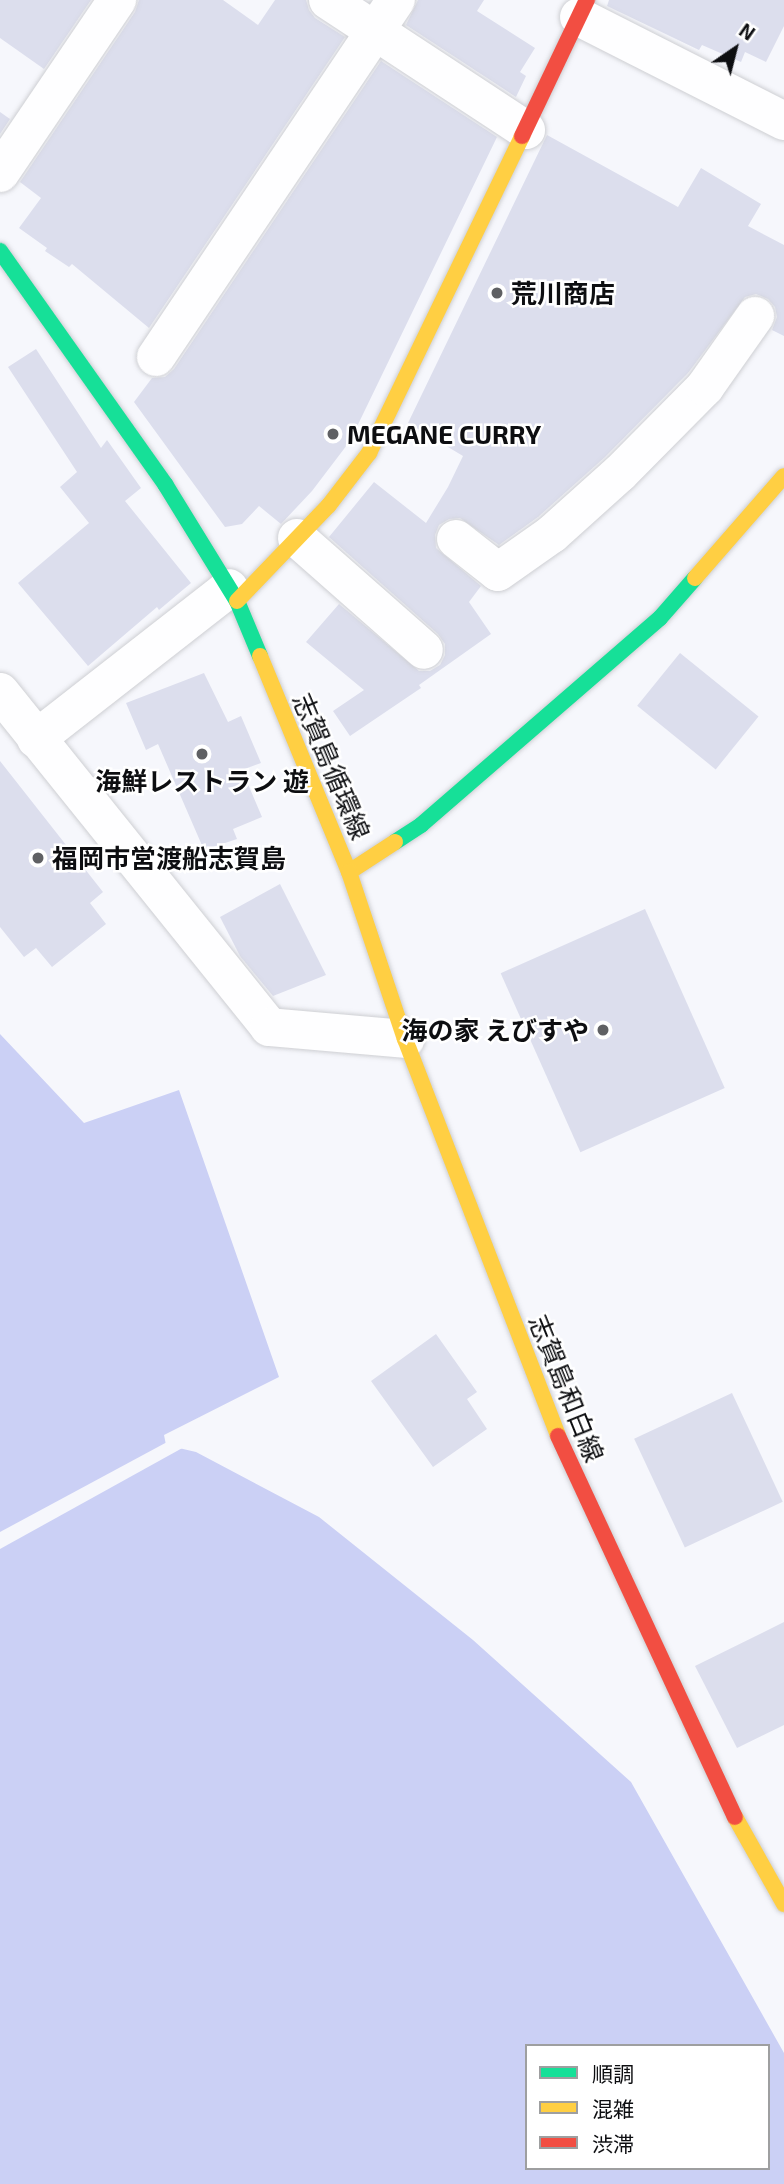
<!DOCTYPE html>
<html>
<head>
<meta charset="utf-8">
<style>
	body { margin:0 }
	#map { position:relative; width:784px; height:2184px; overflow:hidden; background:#f6f7fc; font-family:"Exo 2","Noto Sans JP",sans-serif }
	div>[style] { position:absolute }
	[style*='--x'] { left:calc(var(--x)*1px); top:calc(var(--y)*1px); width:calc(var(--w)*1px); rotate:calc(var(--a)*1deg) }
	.water>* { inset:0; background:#cbd0f5 }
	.pier>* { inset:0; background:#f6f7fc }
	.building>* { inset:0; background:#dcdeed; transform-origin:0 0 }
	.roads { filter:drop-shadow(0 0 2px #cecfd3) drop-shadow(0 0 2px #cecfd3) }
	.street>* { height:38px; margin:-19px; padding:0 19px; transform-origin:19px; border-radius:19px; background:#fefeff }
	.fast>* { height:16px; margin:-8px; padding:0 8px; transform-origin:8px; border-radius:8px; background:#16e098 }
	.slow>* { height:16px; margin:-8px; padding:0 8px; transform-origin:8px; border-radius:8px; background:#ffcf43 }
	.jam>* { height:16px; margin:-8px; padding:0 8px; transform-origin:8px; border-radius:8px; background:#f24e42 }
	.dots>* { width:19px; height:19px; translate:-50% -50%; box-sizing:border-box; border:4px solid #fff; border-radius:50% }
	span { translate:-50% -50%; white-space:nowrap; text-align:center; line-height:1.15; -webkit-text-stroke:5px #fff; paint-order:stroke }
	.poi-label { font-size:26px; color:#0d0e11; font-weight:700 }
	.left { translate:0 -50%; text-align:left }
	.right { translate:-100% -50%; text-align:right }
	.street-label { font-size:26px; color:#0d0e11 }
	.legend { position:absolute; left:525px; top:2044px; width:245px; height:126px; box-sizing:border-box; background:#fff; border:2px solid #9e9fa0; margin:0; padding:9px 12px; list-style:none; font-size:21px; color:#0d0e11 }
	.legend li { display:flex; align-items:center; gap:14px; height:35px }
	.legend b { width:35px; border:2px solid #9e9fa0 }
	.north { position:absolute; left:700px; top:14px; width:70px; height:70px; -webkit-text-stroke:5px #fff; paint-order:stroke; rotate:35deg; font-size:19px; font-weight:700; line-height:28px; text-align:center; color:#0d0e11 }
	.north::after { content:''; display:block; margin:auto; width:24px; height:32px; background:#0d0e11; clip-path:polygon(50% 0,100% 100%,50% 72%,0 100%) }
</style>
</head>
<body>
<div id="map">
	<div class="water">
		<div style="clip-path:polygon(evenodd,0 1034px,84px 1123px,179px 1090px,279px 1377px,164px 1435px,166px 1445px,196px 1452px,319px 1517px,473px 1640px,631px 1782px,784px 2053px,784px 2184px,0 2184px,0 1034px,527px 2046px,768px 2046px,768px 2168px,527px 2168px,527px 2046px)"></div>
	</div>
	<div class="pier">
		<div style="clip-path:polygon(169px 1441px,186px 1446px,0 1549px,0 1532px)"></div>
	</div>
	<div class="building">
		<div style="clip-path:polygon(0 0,91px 0,44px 69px,0 38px)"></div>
		<div style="clip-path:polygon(139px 0,223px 0,258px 25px,275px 0,306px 0,309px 10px,315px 18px,345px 37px,149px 328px,72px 264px,69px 267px,45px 251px,47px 248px,19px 228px,41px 198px,20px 182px,135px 12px)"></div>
		<div style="clip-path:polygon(418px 0,484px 0,477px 11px,535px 48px,520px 72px,526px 76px,516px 97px,406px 25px)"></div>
		<div style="clip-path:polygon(609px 0,784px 0,784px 26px,766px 62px,745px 52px,741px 62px,702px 45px,699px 50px,607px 6px)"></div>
		<div style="clip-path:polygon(381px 61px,497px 137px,350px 441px,312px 491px,281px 524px,259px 506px,242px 524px,225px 527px,134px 402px,152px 378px,165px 377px,174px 369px)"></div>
		<div style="clip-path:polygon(0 112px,10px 119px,0 134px)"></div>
		<div style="clip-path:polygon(547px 135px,678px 207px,701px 168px,761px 204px,748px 226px,784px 245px,784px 336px,772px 330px,777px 317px,775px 307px,768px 299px,756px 294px,745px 297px,688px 373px,605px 457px,538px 517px,499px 545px,460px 518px,449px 519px,439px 525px,435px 535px,436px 548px,481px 586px,469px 602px,491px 634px,419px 685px,421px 688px,350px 736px,333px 711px,364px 690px,306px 642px,339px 604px,419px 671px,430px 671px,440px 665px,445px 655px,445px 644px,438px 634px,329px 537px,374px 482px,426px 523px,448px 487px,463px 456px,408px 423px)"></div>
		<div style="clip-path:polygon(36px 349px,101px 448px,107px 440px,141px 488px,125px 501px,191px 583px,159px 610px,157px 607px,88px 666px,18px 583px,89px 523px,60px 487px,77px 472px,8px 367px)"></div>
		<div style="left:680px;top:653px;width:101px;height:68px;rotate:39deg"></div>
		<div style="clip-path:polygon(204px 673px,228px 722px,241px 716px,261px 763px,242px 770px,262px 817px,233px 829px,237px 839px,204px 850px,158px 744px,146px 750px,126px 703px)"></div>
		<div style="clip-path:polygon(0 761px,103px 892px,90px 903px,106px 924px,52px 967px,36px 948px,24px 957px,0 927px)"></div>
		<div style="clip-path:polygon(280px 884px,326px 975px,273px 996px,240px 956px,220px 917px)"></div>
		<div style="left:645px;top:909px;width:196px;height:158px;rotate:66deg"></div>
		<div style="clip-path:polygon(436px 1334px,477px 1392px,467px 1399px,487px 1429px,433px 1467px,371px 1381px)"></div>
		<div style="left:732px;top:1393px;width:120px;height:108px;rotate:65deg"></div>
		<div style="clip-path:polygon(784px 1622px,784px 1725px,737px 1748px,695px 1666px)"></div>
	</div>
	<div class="roads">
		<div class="street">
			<div style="--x:328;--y:0;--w:237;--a:33.3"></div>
			<div style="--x:579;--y:17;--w:230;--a:26.9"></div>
			<div style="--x:0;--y:173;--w:209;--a:-55.9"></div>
			<div style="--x:156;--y:357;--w:430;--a:-56.1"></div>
			<div style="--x:297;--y:538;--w:169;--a:41.4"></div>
			<div style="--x:456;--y:539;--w:53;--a:38.2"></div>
			<div style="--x:498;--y:572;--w:66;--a:-35.1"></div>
			<div style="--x:552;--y:534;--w:91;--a:-41.9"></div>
			<div style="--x:620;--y:473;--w:121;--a:-45.3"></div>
			<div style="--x:705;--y:387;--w:87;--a:-54.8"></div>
			<div style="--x:0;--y:692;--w:430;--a:51.2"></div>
			<div style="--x:269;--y:1027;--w:137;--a:5"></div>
			<div style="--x:36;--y:739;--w:245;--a:-38"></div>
		</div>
		<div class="fast">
			<div style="--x:0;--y:251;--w:286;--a:54.7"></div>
			<div style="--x:165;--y:484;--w:137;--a:58.4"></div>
			<div style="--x:237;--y:601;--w:60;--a:67.3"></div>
			<div style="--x:395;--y:842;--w:31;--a:-33"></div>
			<div style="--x:421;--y:825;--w:316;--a:-40.9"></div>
			<div style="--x:660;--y:618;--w:53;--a:-48.8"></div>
		</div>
		<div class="slow">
			<div style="--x:695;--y:578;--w:135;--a:-48.9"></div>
			<div style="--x:237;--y:601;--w:133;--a:-46.2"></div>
			<div style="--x:329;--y:505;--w:66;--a:-52.4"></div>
			<div style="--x:369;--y:453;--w:352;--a:-64.2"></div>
			<div style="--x:260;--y:656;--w:234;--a:67.6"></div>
			<div style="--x:349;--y:872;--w:55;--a:-33.1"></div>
			<div style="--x:349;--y:872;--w:176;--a:71.5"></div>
			<div style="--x:405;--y:1039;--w:425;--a:68.9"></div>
			<div style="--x:735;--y:1817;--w:100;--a:60.6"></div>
		</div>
		<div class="jam">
			<div style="--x:522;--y:136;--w:151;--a:-64.5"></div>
			<div style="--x:558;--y:1436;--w:420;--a:65.1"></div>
		</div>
	</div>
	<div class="dots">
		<div style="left:497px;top:293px;background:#5f6063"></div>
		<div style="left:333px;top:434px;background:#5f6063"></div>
		<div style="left:202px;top:754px;background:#5f6063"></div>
		<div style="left:38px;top:858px;background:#5f6063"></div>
		<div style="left:603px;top:1030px;background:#5f6063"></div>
	</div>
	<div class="poi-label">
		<span class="left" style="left:511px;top:293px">荒川商店</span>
		<span class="left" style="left:347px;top:434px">MEGANE CURRY</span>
		<span style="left:202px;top:781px">海鮮レストラン 遊</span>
		<span class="left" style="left:52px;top:858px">福岡市営渡船志賀島</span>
		<span class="right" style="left:589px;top:1030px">海の家 えびすや</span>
	</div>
	<div class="street-label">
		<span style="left:332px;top:766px;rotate:67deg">志賀島循環線</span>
		<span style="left:567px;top:1388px;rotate:68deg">志賀島和白線</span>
	</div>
	<ul class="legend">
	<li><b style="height:9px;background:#16e098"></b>順調</li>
	<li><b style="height:9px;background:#ffcf43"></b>混雑</li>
	<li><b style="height:9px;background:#f24e42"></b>渋滞</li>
	</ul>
	<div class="north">N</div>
</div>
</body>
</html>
